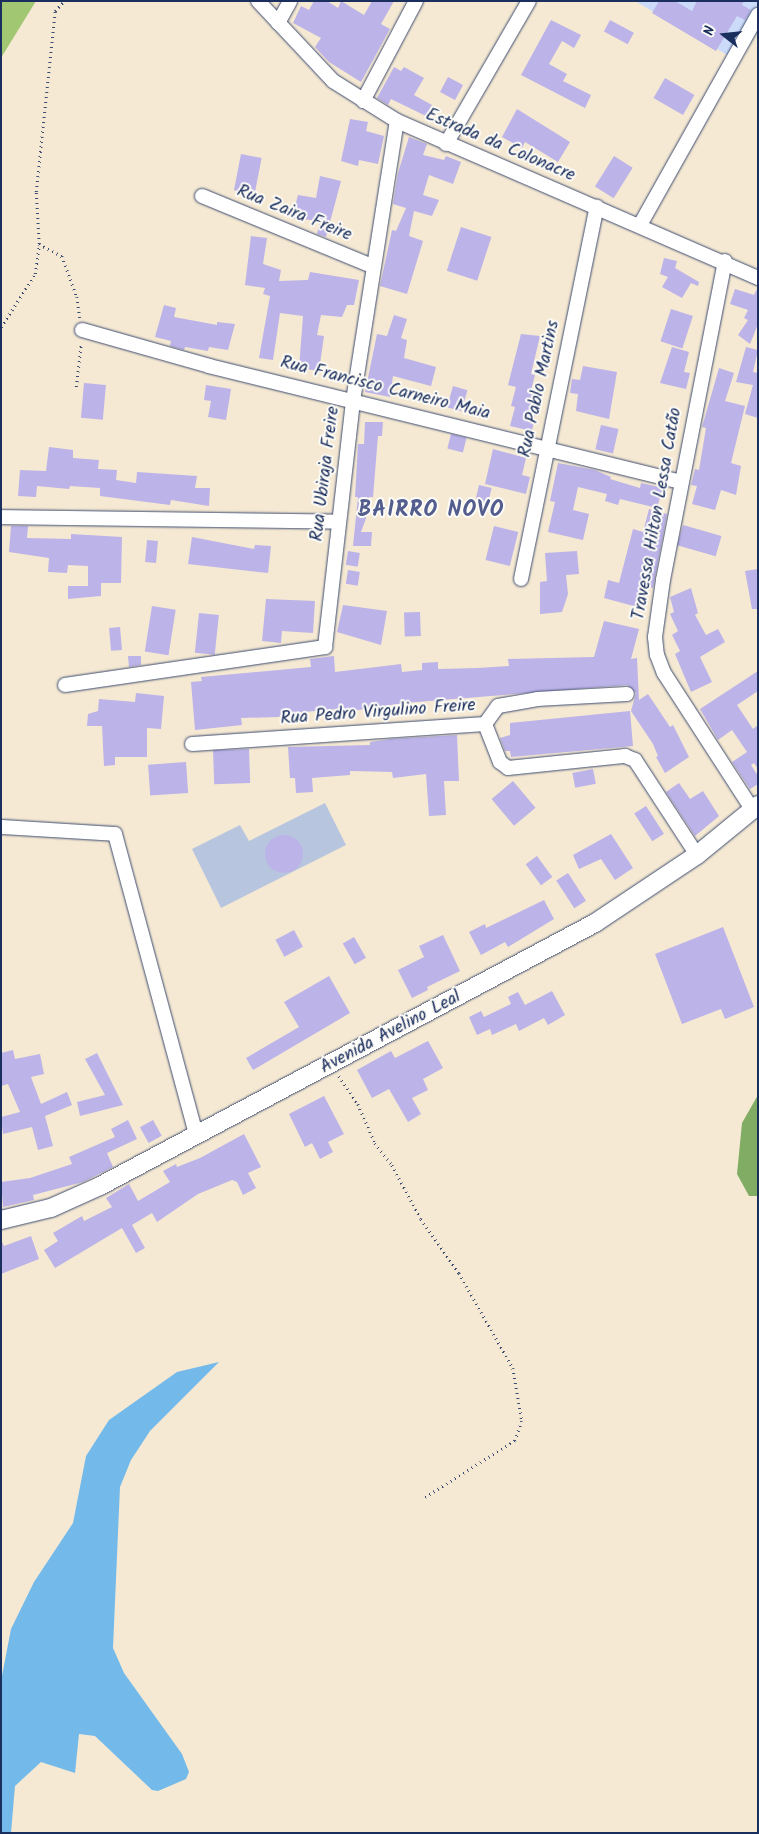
<!DOCTYPE html>
<html>
<head>
<meta charset="utf-8">
<style>
	body { margin:0 }
	#map { position:relative; width:759px; height:1834px; overflow:hidden; background:#f5e9d3; font-family:Kalam,sans-serif }
	div>[style] { position:absolute }
	[style*='--x'] { left:calc(var(--x)*1px); top:calc(var(--y)*1px); width:calc(var(--w)*1px); rotate:calc(var(--a)*1deg) }
	.built>* { inset:0; background:#cbdbf9 }
	.industrial>* { inset:0; background:#b7c5de }
	.green>* { inset:0; background:#a2c772 }
	.forest>* { inset:0; background:#81ac64 }
	.water>* { inset:0; background:#73baea }
	.building>* { inset:0; background:#bcb3e8; transform-origin:0 0 }
	.round { border-radius:50% }
	.path>* { height:2.5px; margin-top:-1.25px; transform-origin:0; background:repeating-linear-gradient(90deg,#3c4b70 0 1px,transparent 0 5px) }
	.roads { filter:drop-shadow(0 0 1px #3c4b70) drop-shadow(0 0 1px #3c4b70) }
	.minor>* { height:14px; margin:-7px; padding:0 7px; transform-origin:7px; border-radius:7px; background:#fff }
	.major>* { height:18px; margin:-9px; padding:0 9px; transform-origin:9px; border-radius:9px; background:#fff }
	span { translate:-50% -50%; white-space:nowrap; text-align:center; line-height:1.15; -webkit-text-stroke:4px #fdfcf7; paint-order:stroke }
	.street-label { font-size:18px; color:#1b2f5e }
	.district-label { font-size:22px; color:#535d8e; font-weight:700; letter-spacing:1px }
	.frame { position:absolute; inset:0; border:2px solid #1b2f5e; pointer-events:none }
	.north { position:absolute; left:699px; top:10px; width:50px; height:50px; -webkit-text-stroke:4px #fdfcf7; paint-order:stroke; rotate:286deg; font-size:14px; font-weight:700; line-height:20px; text-align:center; color:#1b2f5e }
	.north::after { content:''; display:block; margin:auto; width:18px; height:22px; background:#1b2f5e; clip-path:polygon(50% 0,100% 100%,50% 72%,0 100%) }
</style>
</head>
<body>
<div id="map">
	<div class="built">
		<div style="clip-path:polygon(635px 1px,758px 1px,758px 4px,729px 56px)"></div>
	</div>
	<div class="industrial">
		<div style="clip-path:polygon(325px 803px,346px 845px,221px 908px,192px 849px,240px 825px,249px 841px)"></div>
	</div>
	<div class="green">
		<div style="clip-path:polygon(1px 1px,36px 1px,1px 58px)"></div>
	</div>
	<div class="forest">
		<div style="clip-path:polygon(758px 1095px,758px 1196px,749px 1196px,737px 1174px,742px 1123px)"></div>
	</div>
	<div class="water">
		<div style="clip-path:polygon(219px 1362px,150px 1431px,131px 1460px,120px 1487px,113px 1648px,124px 1673px,182px 1754px,189px 1772px,186px 1779px,158px 1791px,152px 1790px,95px 1736px,79px 1734px,75px 1773px,41px 1762px,15px 1786px,11px 1833px,1px 1833px,1px 1681px,11px 1629px,34px 1582px,73px 1523px,86px 1456px,109px 1420px,177px 1372px)"></div>
	</div>
	<div class="building">
		<div style="clip-path:polygon(314px 1px,327px 1px,338px 8px,341px 1px,364px 15px,372px 1px,394px 1px,381px 24px,390px 29px,361px 82px,329px 62px,315px 47px,321px 38px,293px 23px,301px 6px,309px 10px)"></div>
		<div style="clip-path:polygon(659px 1px,675px 1px,692px 11px,697px 1px,744px 1px,742px 5px,751px 10px,745px 20px,737px 16px,716px 51px,652px 13px)"></div>
		<div style="clip-path:polygon(551px 20px,581px 35px,574px 48px,562px 41px,549px 64px,567px 74px,563px 81px,591px 95px,585px 108px,521px 75px)"></div>
		<div style="left:610px;top:20px;width:27px;height:13px;rotate:28deg"></div>
		<div style="clip-path:polygon(394px 67px,401px 71px,404px 67px,424px 78px,414px 95px,432px 105px,426px 116px,391px 99px,388px 105px,377px 98px)"></div>
		<div style="left:448px;top:77px;width:17px;height:17px;rotate:28deg"></div>
		<div style="left:665px;top:78px;width:34px;height:23px;rotate:30deg"></div>
		<div style="clip-path:polygon(517px 109px,570px 142px,558px 162px,525px 142px,522px 148px,502px 137px)"></div>
		<div style="clip-path:polygon(350px 119px,368px 122px,366px 131px,384px 136px,378px 164px,359px 160px,358px 166px,341px 161px)"></div>
		<div style="clip-path:polygon(409px 137px,427px 144px,423px 155px,444px 160px,446px 156px,461px 162px,453px 184px,429px 175px,423px 195px,439px 200px,432px 216px,414px 211px,409px 236px,423px 241px,407px 294px,380px 286px,392px 230px,396px 231px,406px 208px,393px 204px,398px 173px)"></div>
		<div style="left:241px;top:154px;width:21px;height:37px;rotate:11deg"></div>
		<div style="left:614px;top:156px;width:22px;height:36px;rotate:32deg"></div>
		<div style="clip-path:polygon(320px 176px,341px 181px,326px 237px,317px 234px,320px 221px,292px 218px,298px 195px,316px 198px)"></div>
		<div style="left:461px;top:227px;width:32px;height:46px;rotate:18deg"></div>
		<div style="clip-path:polygon(251px 236px,267px 238px,263px 264px,281px 270px,279px 281px,308px 280px,310px 272px,359px 280px,354px 305px,347px 305px,342px 317px,321px 315px,317px 335px,324px 336px,319px 371px,299px 368px,303px 316px,280px 313px,273px 360px,259px 358px,270px 296px,263px 294px,265px 288px,245px 285px)"></div>
		<div style="clip-path:polygon(664px 258px,677px 261px,675px 268px,699px 282px,698px 286px,691px 283px,682px 298px,662px 287px,668px 277px,660px 274px)"></div>
		<div style="clip-path:polygon(758px 287px,758px 324px,750px 344px,738px 335px,748px 320px,744px 318px,748px 310px,730px 304px,735px 289px,754px 295px)"></div>
		<div style="clip-path:polygon(164px 305px,176px 308px,174px 317px,217px 325px,217px 322px,235px 324px,228px 350px,209px 347px,208px 351px,185px 347px,184px 350px,170px 346px,171px 341px,155px 337px)"></div>
		<div style="left:671px;top:309px;width:23px;height:34px;rotate:18deg"></div>
		<div style="clip-path:polygon(394px 315px,407px 319px,401px 338px,407px 340px,404px 358px,436px 367px,431px 386px,393px 376px,390px 397px,365px 392px,377px 334px,387px 336px)"></div>
		<div style="clip-path:polygon(521px 334px,540px 336px,531px 374px,535px 375px,530px 394px,539px 396px,532px 431px,510px 426px,515px 407px,511px 406px,516px 387px,508px 385px)"></div>
		<div style="clip-path:polygon(672px 347px,689px 352px,684px 372px,690px 373px,686px 389px,660px 383px)"></div>
		<div style="clip-path:polygon(746px 347px,758px 350px,753px 372px,758px 373px,758px 418px,745px 414px,753px 385px,736px 382px)"></div>
		<div style="clip-path:polygon(583px 366px,617px 372px,609px 419px,576px 411px,578px 394px,570px 393px,572px 379px,580px 380px)"></div>
		<div style="clip-path:polygon(719px 368px,734px 373px,725px 401px,745px 406px,731px 463px,741px 466px,736px 495px,721px 490px,715px 510px,692px 504px,697px 486px,691px 485px,695px 469px,699px 470px,706px 428px,702px 427px)"></div>
		<div style="left:84px;top:383px;width:22px;height:35px;rotate:5deg"></div>
		<div style="clip-path:polygon(206px 385px,231px 389px,226px 420px,208px 417px,211px 401px,204px 400px)"></div>
		<div style="left:453px;top:386px;width:15px;height:22px;rotate:16deg"></div>
		<div style="clip-path:polygon(365px 422px,383px 422px,382px 436px,378px 436px,373px 497px,369px 497px,369px 510px,361px 532px,372px 532px,371px 546px,353px 546px,358px 497px,355px 497px,358px 444px,364px 444px)"></div>
		<div style="left:601px;top:425px;width:18px;height:25px;rotate:13deg"></div>
		<div style="left:451px;top:434px;width:16px;height:15px;rotate:14deg"></div>
		<div style="clip-path:polygon(49px 447px,73px 450px,73px 458px,99px 460px,98px 469px,117px 470px,116px 480px,136px 483px,137px 472px,197px 476px,195px 488px,210px 488px,209px 506px,171px 500px,170px 505px,100px 496px,100px 488px,70px 486px,69px 489px,37px 486px,36px 497px,18px 496px,20px 470px,46px 471px)"></div>
		<div style="clip-path:polygon(493px 449px,526px 458px,522px 475px,530px 477px,526px 494px,485px 484px)"></div>
		<div style="clip-path:polygon(558px 463px,595px 470px,611px 477px,610px 479px,640px 488px,641px 483px,663px 488px,657px 508px,620px 499px,618px 505px,605px 501px,607px 494px,578px 487px,573px 510px,589px 514px,583px 540px,548px 532px,555px 502px,550px 501px)"></div>
		<div style="left:479px;top:485px;width:13px;height:16px;rotate:13deg"></div>
		<div style="clip-path:polygon(649px 509px,667px 514px,653px 588px,646px 586px,641px 608px,604px 598px,608px 580px,619px 583px,633px 529px,643px 532px)"></div>
		<div style="left:683px;top:525px;width:40px;height:21px;rotate:16deg"></div>
		<div style="clip-path:polygon(11px 526px,28px 526px,27px 538px,71px 539px,71px 534px,122px 537px,121px 583px,101px 583px,101px 596px,68px 599px,68px 586px,88px 586px,88px 566px,68px 565px,67px 573px,48px 572px,49px 558px,9px 552px)"></div>
		<div style="left:494px;top:526px;width:25px;height:35px;rotate:14deg"></div>
		<div style="clip-path:polygon(192px 537px,254px 549px,255px 545px,271px 546px,268px 573px,188px 564px)"></div>
		<div style="left:147px;top:540px;width:11px;height:22px;rotate:5deg"></div>
		<div style="left:348px;top:551px;width:12px;height:14px;rotate:9deg"></div>
		<div style="clip-path:polygon(577px 551px,579px 574px,566px 575px,568px 594px,562px 612px,540px 614px,540px 582px,547px 581px,545px 553px)"></div>
		<div style="clip-path:polygon(758px 569px,758px 609px,752px 609px,745px 571px)"></div>
		<div style="left:348px;top:570px;width:12px;height:14px;rotate:9deg"></div>
		<div style="clip-path:polygon(691px 588px,698px 613px,695px 615px,706px 635px,718px 629px,725px 642px,700px 657px,712px 682px,691px 692px,675px 654px,680px 651px,672px 635px,678px 631px,670px 614px,674px 612px,670px 597px)"></div>
		<div style="clip-path:polygon(266px 599px,315px 601px,313px 633px,282px 631px,281px 643px,262px 641px)"></div>
		<div style="clip-path:polygon(343px 605px,387px 611px,381px 645px,337px 632px)"></div>
		<div style="left:152px;top:606px;width:24px;height:46px;rotate:9deg"></div>
		<div style="left:420px;top:612px;width:24px;height:16px;rotate:88deg"></div>
		<div style="left:199px;top:613px;width:20px;height:40px;rotate:6deg"></div>
		<div style="clip-path:polygon(604px 621px,639px 629px,631px 659px,637px 658px,639px 700px,648px 694px,670px 727px,673px 725px,689px 757px,665px 773px,656px 757px,658px 756px,653px 744px,631px 711px,636px 693px,627px 685px,404px 703px,352px 711px,353px 714px,338px 714px,338px 709px,281px 714px,279px 717px,241px 718px,242px 725px,195px 730px,191px 682px,202px 681px,201px 677px,311px 667px,310px 659px,334px 656px,335px 672px,401px 664px,402px 672px,422px 670px,422px 663px,438px 662px,438px 669px,478px 668px,509px 666px,508px 659px,594px 657px)"></div>
		<div style="left:120px;top:627px;width:23px;height:11px;rotate:85deg"></div>
		<div style="clip-path:polygon(128px 656px,141px 656px,141px 665px,129px 667px)"></div>
		<div style="clip-path:polygon(758px 671px,758px 691px,737px 705px,753px 729px,758px 725px,758px 769px,754px 763px,751px 765px,758px 776px,758px 784px,750px 789px,732px 762px,747px 752px,732px 730px,718px 740px,700px 709px)"></div>
		<div style="clip-path:polygon(136px 693px,164px 696px,161px 729px,147px 728px,147px 757px,115px 757px,115px 765px,104px 766px,102px 726px,87px 726px,88px 714px,98px 711px,99px 699px,135px 702px)"></div>
		<div style="clip-path:polygon(630px 711px,633px 746px,511px 757px,510px 751px,505px 751px,500px 738px,510px 735px,510px 723px)"></div>
		<div style="clip-path:polygon(457px 735px,459px 781px,444px 781px,446px 815px,429px 816px,426px 774px,393px 778px,392px 772px,350px 771px,350px 775px,312px 778px,313px 792px,296px 793px,295px 778px,290px 778px,288px 747px,370px 745px,370px 742px,390px 739px)"></div>
		<div style="left:249px;top:749px;width:34px;height:36px;rotate:88deg"></div>
		<div style="left:186px;top:762px;width:31px;height:38px;rotate:86deg"></div>
		<div style="left:593px;top:769px;width:15px;height:21px;rotate:79deg"></div>
		<div style="left:513px;top:781px;width:35px;height:28px;rotate:50deg"></div>
		<div style="clip-path:polygon(679px 783px,690px 799px,703px 791px,719px 816px,695px 836px,666px 792px)"></div>
		<div style="left:646px;top:806px;width:33px;height:14px;rotate:57deg"></div>
		<div style="clip-path:polygon(611px 834px,633px 868px,615px 880px,601px 859px,579px 869px,573px 855px)"></div>
		<div class="round" style="left:265px;top:835px;width:38px;height:38px"></div>
		<div style="left:537px;top:856px;width:26px;height:14px;rotate:54deg"></div>
		<div style="left:568px;top:873px;width:33px;height:14px;rotate:57deg"></div>
		<div style="clip-path:polygon(544px 900px,554px 919px,508px 947px,505px 942px,481px 955px,469px 932px,485px 924px,486px 928px)"></div>
		<div style="clip-path:polygon(723px 927px,754px 1007px,725px 1019px,721px 1009px,682px 1024px,655px 954px)"></div>
		<div style="left:294px;top:930px;width:19px;height:21px;rotate:62deg"></div>
		<div style="clip-path:polygon(443px 935px,460px 971px,427px 987px,428px 990px,412px 998px,398px 970px,424px 957px,419px 946px)"></div>
		<div style="left:354px;top:937px;width:24px;height:13px;rotate:60deg"></div>
		<div style="clip-path:polygon(329px 976px,350px 1013px,253px 1070px,246px 1058px,299px 1027px,284px 1002px)"></div>
		<div style="clip-path:polygon(552px 991px,565px 1015px,548px 1025px,544px 1018px,519px 1031px,516px 1024px,492px 1035px,490px 1029px,477px 1035px,469px 1017px,481px 1011px,484px 1017px,511px 1004px,508px 997px,518px 992px,525px 1005px)"></div>
		<div style="clip-path:polygon(428px 1041px,443px 1068px,423px 1079px,428px 1090px,412px 1098px,421px 1114px,408px 1122px,389px 1089px,372px 1098px,357px 1070px,391px 1051px,395px 1058px)"></div>
		<div style="clip-path:polygon(13px 1050px,15px 1059px,40px 1054px,44px 1074px,31px 1077px,41px 1104px,67px 1092px,72px 1105px,45px 1116px,53px 1146px,38px 1150px,32px 1127px,3px 1134px,1px 1117px,20px 1112px,8px 1084px,1px 1086px,1px 1053px)"></div>
		<div style="clip-path:polygon(97px 1053px,123px 1105px,80px 1116px,77px 1102px,105px 1095px,85px 1059px)"></div>
		<div style="clip-path:polygon(324px 1096px,344px 1134px,328px 1142px,333px 1152px,320px 1159px,312px 1143px,305px 1147px,289px 1114px)"></div>
		<div style="clip-path:polygon(128px 1120px,137px 1139px,107px 1153px,113px 1167px,83px 1182px,33px 1195px,34px 1200px,3px 1207px,1px 1182px,30px 1178px,72px 1164px,69px 1157px,115px 1137px,111px 1129px)"></div>
		<div style="left:153px;top:1120px;width:18px;height:15px;rotate:61deg"></div>
		<div style="clip-path:polygon(244px 1134px,261px 1167px,248px 1173px,256px 1188px,243px 1195px,237px 1182px,232px 1180px,198px 1194px,157px 1222px,152px 1213px,132px 1225px,145px 1248px,136px 1253px,122px 1228px,55px 1268px,44px 1250px,58px 1241px,53px 1233px,82px 1216px,84px 1221px,112px 1207px,106px 1198px,129px 1184px,138px 1201px,170px 1182px,163px 1171px,176px 1164px,177px 1167px,200px 1158px)"></div>
		<div style="clip-path:polygon(31px 1236px,39px 1259px,1px 1274px,1px 1240px,4px 1246px)"></div>
	</div>
	<div class="path">
		<div style="--x:39;--y:244;--w:26;--a:28"></div>
		<div style="--x:62;--y:256;--w:44;--a:69.9"></div>
		<div style="--x:77;--y:297;--w:21;--a:82"></div>
		<div style="--x:1;--y:327;--w:63;--a:-57.3"></div>
		<div style="--x:35;--y:274;--w:30;--a:-82"></div>
		<div style="--x:39;--y:244;--w:52;--a:-93.3"></div>
		<div style="--x:36;--y:192;--w:182;--a:-84"></div>
		<div style="--x:55;--y:11;--w:13;--a:-48"></div>
		<div style="--x:76;--y:387;--w:43;--a:-83.4"></div>
		<div style="--x:339;--y:1076;--w:34;--a:56"></div>
		<div style="--x:358;--y:1104;--w:43;--a:66.4"></div>
		<div style="--x:375;--y:1143;--w:28;--a:52"></div>
		<div style="--x:392;--y:1165;--w:61;--a:61.8"></div>
		<div style="--x:421;--y:1219;--w:66;--a:54.9"></div>
		<div style="--x:459;--y:1273;--w:109;--a:60.4"></div>
		<div style="--x:513;--y:1368;--w:54;--a:80.4"></div>
		<div style="--x:522;--y:1421;--w:21;--a:109"></div>
		<div style="--x:515;--y:1441;--w:107;--a:147.9"></div>
	</div>
	<div class="roads">
		<div class="minor">
			<div style="--x:258;--y:1;--w:110;--a:46.8"></div>
			<div style="--x:333;--y:81;--w:75;--a:32"></div>
			<div style="--x:397;--y:121;--w:394;--a:23.5"></div>
			<div style="--x:278;--y:23;--w:25;--a:-61"></div>
			<div style="--x:363;--y:101;--w:113;--a:-62.1"></div>
			<div style="--x:446;--y:144;--w:165;--a:-59.9"></div>
			<div style="--x:202;--y:196;--w:184;--a:22.4"></div>
			<div style="--x:640;--y:225;--w:241;--a:-60.7"></div>
			<div style="--x:725;--y:261;--w:325;--a:101"></div>
			<div style="--x:663;--y:580;--w:58;--a:98"></div>
			<div style="--x:655;--y:637;--w:18;--a:84"></div>
			<div style="--x:657;--y:655;--w:19;--a:69"></div>
			<div style="--x:664;--y:673;--w:162;--a:57.1"></div>
			<div style="--x:82;--y:330;--w:132;--a:15.8"></div>
			<div style="--x:209;--y:366;--w:486;--a:13.8"></div>
			<div style="--x:1;--y:517;--w:338;--a:0.8"></div>
			<div style="--x:521;--y:579;--w:380;--a:-78.5"></div>
			<div style="--x:65;--y:685;--w:263;--a:-8.3"></div>
			<div style="--x:325;--y:647;--w:248;--a:-83.5"></div>
			<div style="--x:353;--y:401;--w:283;--a:-81.1"></div>
			<div style="--x:485;--y:724;--w:41;--a:68.5"></div>
			<div style="--x:500;--y:762;--w:10;--a:37"></div>
			<div style="--x:508;--y:768;--w:118;--a:-5.9"></div>
			<div style="--x:625;--y:756;--w:11;--a:22"></div>
			<div style="--x:635;--y:760;--w:113;--a:56.9"></div>
			<div style="--x:485;--y:724;--w:22;--a:-54"></div>
			<div style="--x:498;--y:706;--w:40;--a:-10"></div>
			<div style="--x:537;--y:699;--w:90;--a:-3.2"></div>
			<div style="--x:192;--y:744;--w:294;--a:-3.9"></div>
			<div style="--x:1;--y:827;--w:114;--a:3.5"></div>
			<div style="--x:115;--y:834;--w:312;--a:74.9"></div>
		</div>
		<div class="major">
			<div style="--x:1;--y:1220;--w:51;--a:-13.5"></div>
			<div style="--x:51;--y:1208;--w:54;--a:-24.2"></div>
			<div style="--x:100;--y:1186;--w:561;--a:-27.98"></div>
			<div style="--x:595;--y:923;--w:123;--a:-33.7"></div>
			<div style="--x:697;--y:855;--w:79;--a:-39.3"></div>
		</div>
	</div>
	<div class="street-label">
		<span style="left:500px;top:146px;rotate:23deg">Estrada da Colonacre</span>
		<span style="left:294px;top:214px;rotate:22deg">Rua Zaira Freire</span>
		<span style="left:385px;top:389px;rotate:14deg">Rua Francisco Carneiro Maia</span>
		<span style="left:540px;top:389px;rotate:-78deg">Rua Pablo Martins</span>
		<span style="left:326px;top:474px;rotate:-83deg">Rua Ubiraja Freire</span>
		<span style="left:658px;top:514px;rotate:-80deg">Travessa Hilton Lessa Catão</span>
		<span style="left:378px;top:713px;rotate:-4deg">Rua Pedro Virgulino Freire</span>
		<span style="left:391px;top:1033px;rotate:-28deg">Avenida Avelino Leal</span>
	</div>
	<div class="district-label">
		<span style="left:431px;top:511px">BAIRRO NOVO</span>
	</div>
	<div class="frame"></div>
	<div class="north">N</div>
</div>
</body>
</html>
